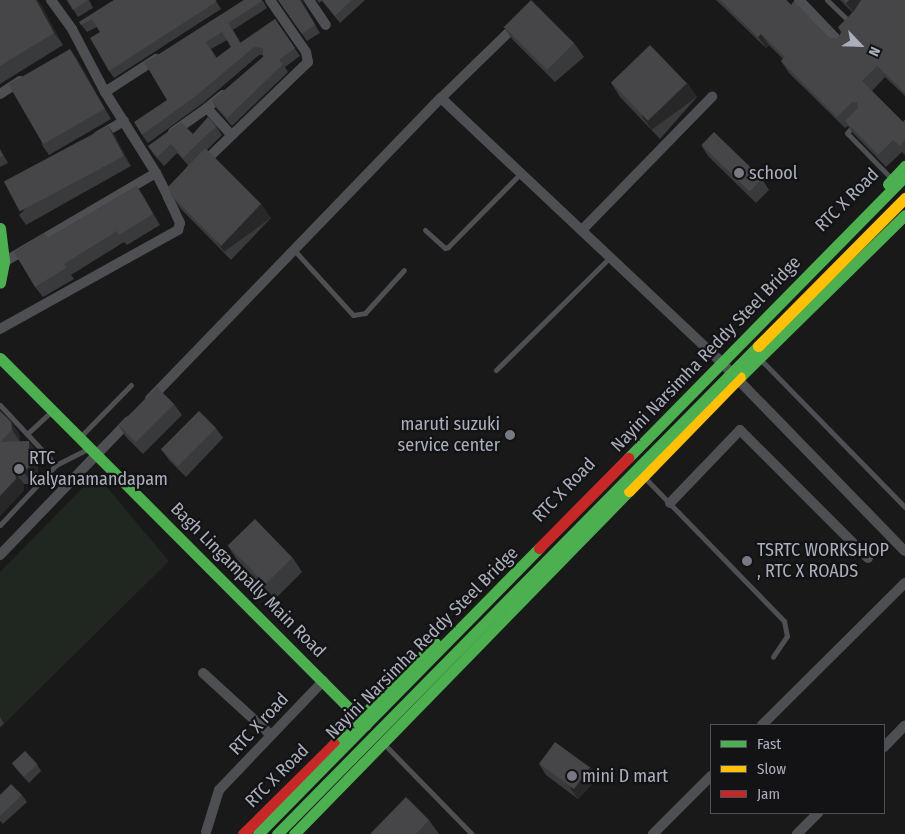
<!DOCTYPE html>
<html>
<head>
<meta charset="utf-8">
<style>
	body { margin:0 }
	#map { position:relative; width:905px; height:834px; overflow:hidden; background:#191919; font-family:"Fira Sans Condensed",sans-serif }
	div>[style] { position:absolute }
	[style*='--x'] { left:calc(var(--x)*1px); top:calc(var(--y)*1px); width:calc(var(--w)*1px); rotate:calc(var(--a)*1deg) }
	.green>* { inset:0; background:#1f2720 }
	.lane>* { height:5px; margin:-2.5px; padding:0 2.5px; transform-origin:2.5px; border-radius:2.5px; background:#4d4f52 }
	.street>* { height:10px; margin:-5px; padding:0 5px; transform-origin:5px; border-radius:5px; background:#4d4f52 }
	.fast>* { height:11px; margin:-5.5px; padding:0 5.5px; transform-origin:5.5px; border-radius:5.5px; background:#4caf50 }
	.slow>* { height:11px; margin:-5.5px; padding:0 5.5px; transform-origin:5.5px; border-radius:5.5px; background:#ffc107 }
	.jam>* { height:11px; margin:-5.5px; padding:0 5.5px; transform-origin:5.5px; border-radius:5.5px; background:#c62828 }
	.fast-bridge>* { height:11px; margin:-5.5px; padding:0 5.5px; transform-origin:5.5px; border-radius:5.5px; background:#4caf50 }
	.slow-bridge>* { height:11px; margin:-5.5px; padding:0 5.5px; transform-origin:5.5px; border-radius:5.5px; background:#ffc107 }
	.jam-bridge>* { height:11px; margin:-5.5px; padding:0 5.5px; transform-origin:5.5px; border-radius:5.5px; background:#c62828 }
	.wall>* { inset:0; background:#393a3c }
	.shaded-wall>* { inset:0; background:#272728; transform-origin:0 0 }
	.building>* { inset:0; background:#464649; transform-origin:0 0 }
	.dots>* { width:14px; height:14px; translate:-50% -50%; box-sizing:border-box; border:2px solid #131316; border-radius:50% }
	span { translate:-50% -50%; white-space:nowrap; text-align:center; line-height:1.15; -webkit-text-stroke:4.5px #131316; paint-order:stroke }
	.poi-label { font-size:18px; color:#aaafbb }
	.left { translate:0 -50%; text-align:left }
	.right { translate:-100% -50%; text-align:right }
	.street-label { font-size:18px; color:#aaafbb }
	.legend { position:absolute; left:710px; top:724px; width:175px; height:90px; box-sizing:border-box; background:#131316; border:1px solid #4f5158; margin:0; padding:6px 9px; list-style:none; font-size:15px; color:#aaafbb }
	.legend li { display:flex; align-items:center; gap:10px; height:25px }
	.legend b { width:25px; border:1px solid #4f5158 }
	.north { position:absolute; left:835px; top:20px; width:50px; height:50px; -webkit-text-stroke:4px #131316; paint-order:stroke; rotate:114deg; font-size:14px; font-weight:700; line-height:20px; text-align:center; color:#aaafbb }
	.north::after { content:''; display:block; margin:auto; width:18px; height:22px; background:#aaafbb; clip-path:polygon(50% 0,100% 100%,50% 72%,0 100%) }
</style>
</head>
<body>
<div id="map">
	<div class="green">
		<div style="clip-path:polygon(96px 474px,169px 561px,4px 724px,0 719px,0 572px)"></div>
	</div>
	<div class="lane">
		<div style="--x:827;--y:0;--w:32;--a:44"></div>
		<div style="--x:855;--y:124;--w:12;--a:132"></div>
		<div style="--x:847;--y:133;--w:62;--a:45.7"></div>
		<div style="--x:425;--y:230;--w:27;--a:42"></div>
		<div style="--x:445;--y:248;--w:3;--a:-18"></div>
		<div style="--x:448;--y:247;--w:105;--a:-45.4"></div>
		<div style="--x:294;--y:250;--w:88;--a:47.8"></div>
		<div style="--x:353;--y:315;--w:12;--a:-9"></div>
		<div style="--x:365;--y:313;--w:58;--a:-47.8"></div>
		<div style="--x:760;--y:359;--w:207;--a:45.6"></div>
		<div style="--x:496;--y:370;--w:161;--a:-44.7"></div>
		<div style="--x:0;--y:405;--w:82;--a:47"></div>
		<div style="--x:56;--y:465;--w:37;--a:-27"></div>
		<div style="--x:27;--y:434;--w:34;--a:-43"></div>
		<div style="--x:82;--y:435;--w:70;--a:-45.6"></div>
		<div style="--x:644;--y:477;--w:201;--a:45.8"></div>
		<div style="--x:784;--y:621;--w:15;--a:79"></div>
		<div style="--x:787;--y:636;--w:25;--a:124"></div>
		<div style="--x:0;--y:525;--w:82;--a:-47"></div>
		<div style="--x:385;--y:745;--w:124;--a:45.7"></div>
	</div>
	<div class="street">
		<div style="--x:51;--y:0;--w:36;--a:54"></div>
		<div style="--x:72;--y:29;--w:71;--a:62.4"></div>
		<div style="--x:105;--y:92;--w:96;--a:57.8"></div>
		<div style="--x:156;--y:173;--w:27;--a:63"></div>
		<div style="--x:309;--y:0;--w:30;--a:56"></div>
		<div style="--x:799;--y:0;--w:62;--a:46.3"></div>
		<div style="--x:105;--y:92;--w:61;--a:-32.9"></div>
		<div style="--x:0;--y:94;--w:24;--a:-33"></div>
		<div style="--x:223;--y:95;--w:21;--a:141"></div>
		<div style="--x:207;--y:108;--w:36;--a:48"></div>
		<div style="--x:441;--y:98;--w:379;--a:43.3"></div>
		<div style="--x:717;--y:358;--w:269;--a:45.8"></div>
		<div style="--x:173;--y:132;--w:42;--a:-35.2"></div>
		<div style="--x:98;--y:136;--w:30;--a:-30"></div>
		<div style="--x:202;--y:164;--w:147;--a:-43.9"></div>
		<div style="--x:308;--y:62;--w:10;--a:-101"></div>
		<div style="--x:306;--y:52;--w:63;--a:-124.7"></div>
		<div style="--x:583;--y:229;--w:185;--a:-45.7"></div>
		<div style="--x:4;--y:262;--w:176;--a:-30.4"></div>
		<div style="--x:0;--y:329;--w:204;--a:-29.1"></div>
		<div style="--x:178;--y:230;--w:7;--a:-74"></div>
		<div style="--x:180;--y:223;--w:29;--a:-115"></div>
		<div style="--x:168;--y:197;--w:16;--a:-45"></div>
		<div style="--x:150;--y:399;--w:419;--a:-46"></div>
		<div style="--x:441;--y:98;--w:106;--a:-44.2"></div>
		<div style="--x:670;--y:503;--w:101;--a:-46.2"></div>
		<div style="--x:740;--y:430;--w:181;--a:45"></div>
		<div style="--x:0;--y:555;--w:186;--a:-46.1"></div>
		<div style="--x:203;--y:673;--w:92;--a:42.4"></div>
		<div style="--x:762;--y:725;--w:202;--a:-44.8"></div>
		<div style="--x:884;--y:747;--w:30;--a:-46"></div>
		<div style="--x:206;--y:832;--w:44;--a:-72.8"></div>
		<div style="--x:219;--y:790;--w:151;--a:-46.3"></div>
		<div style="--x:653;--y:834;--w:82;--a:-45"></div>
		<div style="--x:797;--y:834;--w:30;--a:-45"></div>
	</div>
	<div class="fast">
		<div style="--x:888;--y:184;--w:25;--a:-47"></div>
		<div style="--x:0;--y:228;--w:34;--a:83"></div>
		<div style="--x:4;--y:262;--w:21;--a:101"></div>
		<div style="--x:0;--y:358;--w:518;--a:45.08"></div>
		<div style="--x:740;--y:377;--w:231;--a:-44.5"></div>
		<div style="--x:334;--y:744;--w:143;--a:-45"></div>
		<div style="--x:294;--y:834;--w:479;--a:-45.7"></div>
	</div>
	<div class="slow">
		<div style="--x:629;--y:491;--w:159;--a:-45.8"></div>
	</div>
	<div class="jam">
		<div style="--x:243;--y:834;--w:128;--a:-44.7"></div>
	</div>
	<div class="fast-bridge">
		<div style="--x:628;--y:458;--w:395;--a:-45.5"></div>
		<div style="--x:258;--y:834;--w:401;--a:-45.5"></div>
		<div style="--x:277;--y:834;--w:685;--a:-45.41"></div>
	</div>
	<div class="slow-bridge">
		<div style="--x:758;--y:346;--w:209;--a:-45.2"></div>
	</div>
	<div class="jam-bridge">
		<div style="--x:539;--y:548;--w:127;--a:-45.3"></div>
	</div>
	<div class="wall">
		<div style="clip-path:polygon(0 0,38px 0,63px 45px,0 84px)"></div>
		<div style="clip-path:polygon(67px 0,89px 0,93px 8px,78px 17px)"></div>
		<div style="clip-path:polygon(114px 0,217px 0,216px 1px,221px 9px,114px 78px,109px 71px,100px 32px,97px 27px,87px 32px,79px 22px)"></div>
		<div style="clip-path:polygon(evenodd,244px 0,263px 1px,267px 8px,233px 30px,241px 43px,275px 19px,300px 56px,285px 67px,288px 72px,232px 126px,217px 109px,212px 101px,263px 57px,263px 55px,259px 55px,203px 103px,148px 143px,142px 135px,167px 100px,145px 63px,244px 0,227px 40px,231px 47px,217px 58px,211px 49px,227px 40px)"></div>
		<div style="clip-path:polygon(278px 0,304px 0,303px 3px,320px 33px,307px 41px)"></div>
		<div style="clip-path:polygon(317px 0,365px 0,340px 23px,322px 1px,319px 3px)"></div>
		<div style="clip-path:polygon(716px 0,786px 0,829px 38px,838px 39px,852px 12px,840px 0,905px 0,905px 96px,885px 77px,872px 91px,903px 122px,905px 120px,905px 155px,902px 152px,886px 167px,853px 133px,848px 126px,845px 128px,789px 73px,781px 61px,783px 59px,769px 45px,766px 48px)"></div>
		<div style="clip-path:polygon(503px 26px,574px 43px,584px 57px,555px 82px,513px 40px)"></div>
		<div style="clip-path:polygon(70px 49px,77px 59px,111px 119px,49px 155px,42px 145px)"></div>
		<div style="clip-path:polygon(611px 83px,687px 83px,697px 97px,660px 139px,620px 97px)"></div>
		<div style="clip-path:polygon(108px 126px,115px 136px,131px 166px,26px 225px,19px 215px)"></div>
		<div style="clip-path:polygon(216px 126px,222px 135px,207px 150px,261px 204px,271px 218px,231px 260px,181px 209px,171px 195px,188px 165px,177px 153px,164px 166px,154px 155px,148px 146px,193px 134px)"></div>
		<div style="clip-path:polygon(701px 145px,762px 179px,769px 190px,756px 203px,708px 156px)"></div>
		<div style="clip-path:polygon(0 149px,8px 163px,0 167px)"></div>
		<div style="clip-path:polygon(137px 186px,144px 197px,160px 225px,127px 245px,124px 242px,71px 275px,74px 279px,43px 297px,35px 287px,48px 238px)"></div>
		<div style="clip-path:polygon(174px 404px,182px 415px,143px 454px,126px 437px,119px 426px)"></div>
		<div style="clip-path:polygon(0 411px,11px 422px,19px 434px,20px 441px,37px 452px,38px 477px,32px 484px,24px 484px,24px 490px,0 516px)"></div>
		<div style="clip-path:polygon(216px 428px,223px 438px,186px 477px,169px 460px,161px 449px)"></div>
		<div style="clip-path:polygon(228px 546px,293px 558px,302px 572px,275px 599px,237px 560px)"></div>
		<div style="clip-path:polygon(0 717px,4px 724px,0 727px)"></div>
		<div style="clip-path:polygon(12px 763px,37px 764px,41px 771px,29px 783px,17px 770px)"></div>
		<div style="clip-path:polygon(539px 764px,590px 767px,598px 778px,578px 799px,546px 775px)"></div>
		<div style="clip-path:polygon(0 795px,22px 795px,27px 802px,3px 824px,0 821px)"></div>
		<div style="clip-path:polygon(429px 820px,439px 834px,370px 834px)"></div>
	</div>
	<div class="shaded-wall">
		<div style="clip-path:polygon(36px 0,38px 0,63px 45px,54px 33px)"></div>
		<div style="clip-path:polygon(300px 0,304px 0,303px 3px,320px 33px)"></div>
		<div style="clip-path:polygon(849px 0,868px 0,855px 15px,846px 3px)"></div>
		<div style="left:761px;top:34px;width:14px;height:4px;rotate:54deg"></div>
		<div style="clip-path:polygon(70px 49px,77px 59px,111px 119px,105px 109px)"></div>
		<div style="left:687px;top:83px;width:17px;height:56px;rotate:54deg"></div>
		<div style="clip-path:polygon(108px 126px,115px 136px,131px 166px,124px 156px)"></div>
		<div style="clip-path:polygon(137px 186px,144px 197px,160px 225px,153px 214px)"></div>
		<div style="left:261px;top:204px;width:17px;height:58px;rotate:54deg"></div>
		<div style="clip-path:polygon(11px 422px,19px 434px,20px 442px,12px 430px)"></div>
		<div style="clip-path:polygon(29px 441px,37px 452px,38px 477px,32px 484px,24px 472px)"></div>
		<div style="clip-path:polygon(15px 473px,24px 484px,24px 490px,0 516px,0 496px)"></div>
		<div style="clip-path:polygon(590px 767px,598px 778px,578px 799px,570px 788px)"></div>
	</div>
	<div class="building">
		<div style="clip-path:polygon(0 0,36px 0,54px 33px,0 66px)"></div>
		<div style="clip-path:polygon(67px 0,88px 0,73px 10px)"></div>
		<div style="clip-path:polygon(114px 0,215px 0,216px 2px,109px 71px,90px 38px,100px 32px,92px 19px,81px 25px,79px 22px)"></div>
		<div style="clip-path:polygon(evenodd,244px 0,262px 0,262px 1px,228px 23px,240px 43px,275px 19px,295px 48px,279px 60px,283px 64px,227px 118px,212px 101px,263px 57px,263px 48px,254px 47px,197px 95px,142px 135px,134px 122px,167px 100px,145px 63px,244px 0,222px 32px,231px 47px,216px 58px,206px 42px,222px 32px)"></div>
		<div style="clip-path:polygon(278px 0,300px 0,315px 25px,302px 34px)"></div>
		<div style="clip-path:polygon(322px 0,352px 0,335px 16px)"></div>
		<div style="left:531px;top:0;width:61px;height:38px;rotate:45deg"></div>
		<div style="clip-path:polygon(720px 0,786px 0,791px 5px,794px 1px,829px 38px,838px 39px,841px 32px,838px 27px,854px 11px,861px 0,905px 0,905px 93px,877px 66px,862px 81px,903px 122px,905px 120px,905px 140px,900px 146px,893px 140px,878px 155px,845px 121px,858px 108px,857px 102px,852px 102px,837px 117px,781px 61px,785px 57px,761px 34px,758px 37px)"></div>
		<div style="clip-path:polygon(844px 0,849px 0,846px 3px)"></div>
		<div style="left:650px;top:45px;width:53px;height:54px;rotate:46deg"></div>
		<div style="left:70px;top:49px;width:69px;height:71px;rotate:60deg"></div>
		<div style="clip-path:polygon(208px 117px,216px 126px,183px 158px,171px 144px,157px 157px,148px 146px,181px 122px,193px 134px)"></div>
		<div style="left:108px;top:126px;width:34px;height:118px;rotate:62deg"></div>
		<div style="left:714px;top:132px;width:67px;height:18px;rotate:44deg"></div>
		<div style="clip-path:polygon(205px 148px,261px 204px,221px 246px,171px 195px,168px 187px)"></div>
		<div style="clip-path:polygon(0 151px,3px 156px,0 157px)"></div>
		<div style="clip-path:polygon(137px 186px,153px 214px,119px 235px,117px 231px,64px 264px,66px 268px,35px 287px,14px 252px,44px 233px,48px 238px)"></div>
		<div style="left:157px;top:387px;width:24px;height:54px;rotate:45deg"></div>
		<div style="clip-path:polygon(0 411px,11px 422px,12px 430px,0 442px)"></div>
		<div style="left:199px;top:411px;width:24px;height:54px;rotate:45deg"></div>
		<div style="clip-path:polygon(29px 441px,30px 466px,24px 472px,15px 473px,16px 479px,0 496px,0 442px)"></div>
		<div style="left:255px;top:519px;width:54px;height:38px;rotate:46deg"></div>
		<div style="left:555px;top:742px;width:43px;height:27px;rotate:36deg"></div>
		<div style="left:25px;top:751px;width:18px;height:18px;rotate:47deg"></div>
		<div style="clip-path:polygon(11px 784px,22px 795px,0 816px,0 795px)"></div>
		<div style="clip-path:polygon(406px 797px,429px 820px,416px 834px,370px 834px)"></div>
	</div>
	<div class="dots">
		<div style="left:739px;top:173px;background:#777a82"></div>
		<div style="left:510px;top:435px;background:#777a82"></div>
		<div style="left:19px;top:469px;background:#777a82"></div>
		<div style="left:747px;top:561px;background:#777a82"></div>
		<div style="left:572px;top:776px;background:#777a82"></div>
	</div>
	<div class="poi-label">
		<span class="left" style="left:749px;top:173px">school</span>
		<span class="right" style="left:500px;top:435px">maruti suzuki<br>service center</span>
		<span class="left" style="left:29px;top:469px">RTC<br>kalyanamandapam</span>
		<span class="left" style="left:757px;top:561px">TSRTC WORKSHOP<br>, RTC X ROADS</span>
		<span class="left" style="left:582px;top:776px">mini D mart</span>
	</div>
	<div class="street-label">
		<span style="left:847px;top:200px;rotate:-45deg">RTC X Road</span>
		<span style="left:706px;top:354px;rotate:-46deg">Nayini Narsimha Reddy Steel Bridge</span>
		<span style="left:564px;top:490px;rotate:-46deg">RTC X Road</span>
		<span style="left:248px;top:580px;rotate:45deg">Bagh Lingampally Main Road</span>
		<span style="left:422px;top:643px;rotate:-45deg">Nayini Narsimha Reddy Steel Bridge</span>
		<span style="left:259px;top:724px;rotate:-47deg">RTC X road</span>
		<span style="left:277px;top:776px;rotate:-45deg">RTC X Road</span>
	</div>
	<ul class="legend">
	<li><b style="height:6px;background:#4caf50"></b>Fast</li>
	<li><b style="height:6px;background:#ffc107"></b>Slow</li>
	<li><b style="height:6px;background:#c62828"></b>Jam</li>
	</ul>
	<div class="north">N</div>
</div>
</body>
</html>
